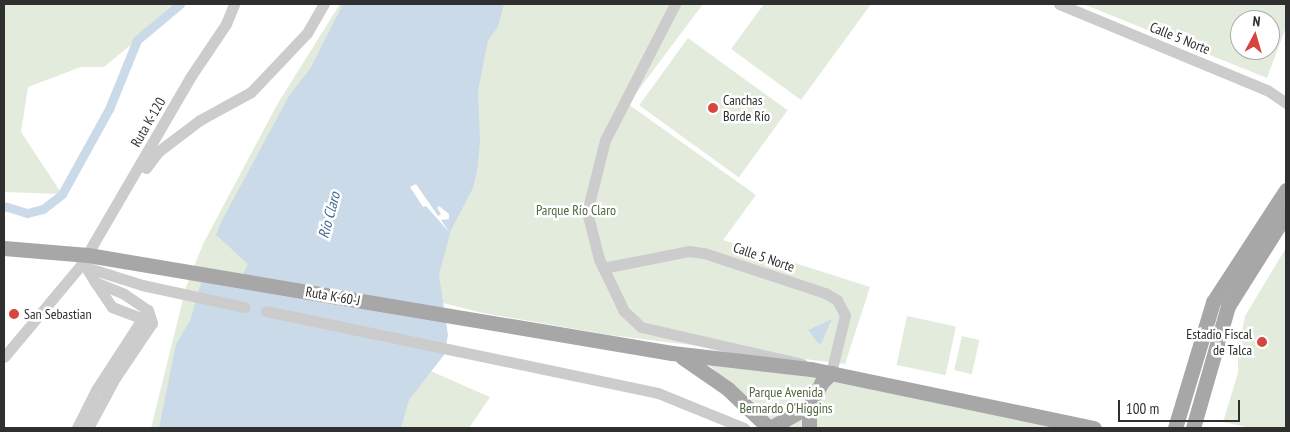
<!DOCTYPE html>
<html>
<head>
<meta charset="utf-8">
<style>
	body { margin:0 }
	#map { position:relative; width:1290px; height:432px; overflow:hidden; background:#fff; font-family:"PT Sans Narrow",sans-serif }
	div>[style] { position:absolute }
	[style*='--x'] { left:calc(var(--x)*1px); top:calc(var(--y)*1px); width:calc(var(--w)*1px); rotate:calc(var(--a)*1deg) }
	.green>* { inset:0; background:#e3ebdd; transform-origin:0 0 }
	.water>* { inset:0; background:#cbdae9 }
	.pier>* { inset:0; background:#fff }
	.canal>* { height:9px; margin:-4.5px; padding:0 4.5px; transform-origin:4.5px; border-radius:4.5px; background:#cbdae9 }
	.minor>* { height:11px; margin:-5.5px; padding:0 5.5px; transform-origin:5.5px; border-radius:5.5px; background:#ccc }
	.major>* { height:15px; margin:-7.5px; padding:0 7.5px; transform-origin:7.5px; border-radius:7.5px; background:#a7a7a7 }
	.dots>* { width:14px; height:14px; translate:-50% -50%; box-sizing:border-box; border:2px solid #fff; border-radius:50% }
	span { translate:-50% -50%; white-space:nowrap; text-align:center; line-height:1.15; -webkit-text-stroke:5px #fff; paint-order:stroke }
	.street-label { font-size:14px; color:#2f2f2f }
	.poi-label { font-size:14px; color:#2f2f2f }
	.left { translate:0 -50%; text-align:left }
	.right { translate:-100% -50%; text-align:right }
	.park-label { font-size:14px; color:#4d673f }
	.water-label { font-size:15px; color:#42678b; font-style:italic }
	.frame { position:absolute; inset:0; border:5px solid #2f2f2f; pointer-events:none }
	.north { position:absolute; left:1230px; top:10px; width:50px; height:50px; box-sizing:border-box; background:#fff; border:1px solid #acacac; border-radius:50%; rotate:6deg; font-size:14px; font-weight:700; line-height:20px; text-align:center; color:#2f2f2f }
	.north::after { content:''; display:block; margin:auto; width:18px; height:22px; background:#d8443e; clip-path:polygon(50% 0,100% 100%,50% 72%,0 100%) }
	.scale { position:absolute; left:1118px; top:400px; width:122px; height:22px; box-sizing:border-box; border:2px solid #2f2f2f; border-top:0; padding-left:6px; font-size:15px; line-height:18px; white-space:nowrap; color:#2f2f2f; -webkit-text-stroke:4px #fff; paint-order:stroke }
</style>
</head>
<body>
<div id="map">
	<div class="green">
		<div style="clip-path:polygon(4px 4px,180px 4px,104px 67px,81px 67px,28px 87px,21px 132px,62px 194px,4px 192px)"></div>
		<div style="clip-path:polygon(340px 4px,703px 4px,628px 104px,756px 195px,723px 240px,870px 287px,845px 364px,610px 335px,483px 313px,435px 301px,426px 369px,490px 397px,469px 428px,151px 428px,186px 287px,203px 244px,278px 103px)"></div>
		<div style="clip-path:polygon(764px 4px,871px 4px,801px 100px,731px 49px)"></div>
		<div style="clip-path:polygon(evenodd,1083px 4px,1286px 4px,1286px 27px,1267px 78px,1083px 4px,1240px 20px,1270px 20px,1270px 50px,1240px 50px,1240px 20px)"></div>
		<div style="left:688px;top:38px;width:123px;height:83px;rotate:36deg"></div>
		<div style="clip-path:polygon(1286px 248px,1286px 428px,1251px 428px,1223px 422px,1238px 373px,1238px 351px,1245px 316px)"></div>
		<div style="left:907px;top:316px;width:50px;height:50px;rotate:12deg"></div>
		<div style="left:962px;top:336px;width:18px;height:35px;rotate:13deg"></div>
		<div style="clip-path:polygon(707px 363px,811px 375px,1074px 428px,775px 428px)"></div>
	</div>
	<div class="water">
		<div style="clip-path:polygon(343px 4px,504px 4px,498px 27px,488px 40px,478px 91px,480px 142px,477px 172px,473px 188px,451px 230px,439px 275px,448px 335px,444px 355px,409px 400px,401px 428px,159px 428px,176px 344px,190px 321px,202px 279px,240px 281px,248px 264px,216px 235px,220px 224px,290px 94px,310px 69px)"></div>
		<div style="clip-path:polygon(832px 319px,821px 344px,818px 343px,808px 330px)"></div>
	</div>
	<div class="pier">
		<div style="clip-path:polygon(416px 184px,438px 216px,441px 214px,437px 208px,439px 206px,449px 214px,449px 219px,441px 220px,450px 233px,426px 206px,423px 207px,410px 187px)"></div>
	</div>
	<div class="canal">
		<div style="--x:4;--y:206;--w:24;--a:17"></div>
		<div style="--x:27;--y:213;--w:16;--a:-14"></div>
		<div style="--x:43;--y:209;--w:24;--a:-38"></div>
		<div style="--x:62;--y:194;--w:97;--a:-61.1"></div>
		<div style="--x:109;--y:109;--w:74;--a:-67.9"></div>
		<div style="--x:137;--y:40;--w:56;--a:-39.9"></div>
	</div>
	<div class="minor">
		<div style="--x:675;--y:4;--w:153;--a:117.2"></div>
		<div style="--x:605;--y:140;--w:74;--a:104"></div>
		<div style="--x:587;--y:212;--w:49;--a:75.7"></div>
		<div style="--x:599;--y:259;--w:58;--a:64.3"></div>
		<div style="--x:624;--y:311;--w:23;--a:43"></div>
		<div style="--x:641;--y:327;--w:165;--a:12.9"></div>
		<div style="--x:1059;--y:4;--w:225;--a:22.5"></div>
		<div style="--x:1267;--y:90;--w:23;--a:34"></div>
		<div style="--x:146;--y:168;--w:21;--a:-53"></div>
		<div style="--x:159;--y:151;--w:51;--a:-37.1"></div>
		<div style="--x:200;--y:120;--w:58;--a:-28.8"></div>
		<div style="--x:251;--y:92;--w:81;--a:-46.5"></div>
		<div style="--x:307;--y:33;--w:34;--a:-60"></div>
		<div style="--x:85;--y:267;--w:60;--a:17.5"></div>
		<div style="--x:142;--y:285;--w:105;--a:12.1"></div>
		<div style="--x:603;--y:268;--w:88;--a:-11.2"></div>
		<div style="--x:689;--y:251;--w:15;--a:8"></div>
		<div style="--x:704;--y:253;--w:127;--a:18.3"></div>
		<div style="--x:825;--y:293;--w:14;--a:30"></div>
		<div style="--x:837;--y:300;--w:17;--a:62"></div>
		<div style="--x:845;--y:315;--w:60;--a:103.6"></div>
		<div style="--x:87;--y:269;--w:15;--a:58"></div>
		<div style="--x:95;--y:282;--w:31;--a:22"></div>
		<div style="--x:124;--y:294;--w:29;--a:34"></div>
		<div style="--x:148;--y:310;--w:14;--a:73"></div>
		<div style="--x:152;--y:323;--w:66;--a:123.9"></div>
		<div style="--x:115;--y:378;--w:57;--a:118.4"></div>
		<div style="--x:95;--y:282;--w:30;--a:56"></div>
		<div style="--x:112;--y:307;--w:39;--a:21"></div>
		<div style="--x:266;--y:311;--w:400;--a:11.8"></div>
		<div style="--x:658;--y:393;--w:93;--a:22.1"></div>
		<div style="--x:4;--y:357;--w:120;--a:-50.1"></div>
		<div style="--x:81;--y:265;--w:219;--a:-59.8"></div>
		<div style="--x:191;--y:76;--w:63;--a:-56.1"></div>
		<div style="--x:226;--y:24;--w:22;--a:-68"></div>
		<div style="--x:77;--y:428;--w:42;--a:-63.4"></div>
		<div style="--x:96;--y:390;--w:95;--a:-57"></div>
	</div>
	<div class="major">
		<div style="--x:4;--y:248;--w:84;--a:4.8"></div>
		<div style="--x:88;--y:255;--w:592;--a:9.53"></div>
		<div style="--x:672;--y:353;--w:140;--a:6.6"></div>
		<div style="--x:811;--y:369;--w:289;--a:11.8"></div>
		<div style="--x:682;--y:357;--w:56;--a:34.8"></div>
		<div style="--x:728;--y:389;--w:57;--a:43.6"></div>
		<div style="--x:770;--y:428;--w:45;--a:-29.4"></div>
		<div style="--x:809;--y:406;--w:27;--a:-62"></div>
		<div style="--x:822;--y:382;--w:13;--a:-45"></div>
		<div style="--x:809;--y:428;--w:22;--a:-90"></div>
		<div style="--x:1175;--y:428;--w:132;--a:-73.2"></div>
		<div style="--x:1213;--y:302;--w:134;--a:-56.9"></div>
		<div style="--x:1193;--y:428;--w:127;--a:-74"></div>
		<div style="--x:1228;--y:306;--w:109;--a:-57.8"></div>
	</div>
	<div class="dots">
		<div style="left:713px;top:108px;background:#d8443e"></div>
		<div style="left:14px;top:314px;background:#d8443e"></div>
		<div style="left:1262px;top:342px;background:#d8443e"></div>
	</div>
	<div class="street-label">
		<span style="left:1180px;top:38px;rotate:22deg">Calle 5 Norte</span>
		<span style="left:148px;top:122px;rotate:-60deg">Ruta K-120</span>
		<span style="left:764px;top:257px;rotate:19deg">Calle 5 Norte</span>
		<span style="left:333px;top:296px;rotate:10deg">Ruta K-60-J</span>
	</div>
	<div class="poi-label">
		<span class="left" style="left:723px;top:108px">Canchas<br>Borde Río</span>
		<span class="left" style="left:24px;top:314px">San Sebastian</span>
		<span class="right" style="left:1252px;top:342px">Estadio Fiscal<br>de Talca</span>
	</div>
	<div class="park-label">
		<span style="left:576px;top:210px">Parque Río Claro</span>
		<span style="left:786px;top:400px">Parque Avenida<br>Bernardo O'Higgins</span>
	</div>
	<div class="water-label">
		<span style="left:329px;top:215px;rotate:-75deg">Río Claro</span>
	</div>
	<div class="frame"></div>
	<div class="north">N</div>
	<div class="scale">100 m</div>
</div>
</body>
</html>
